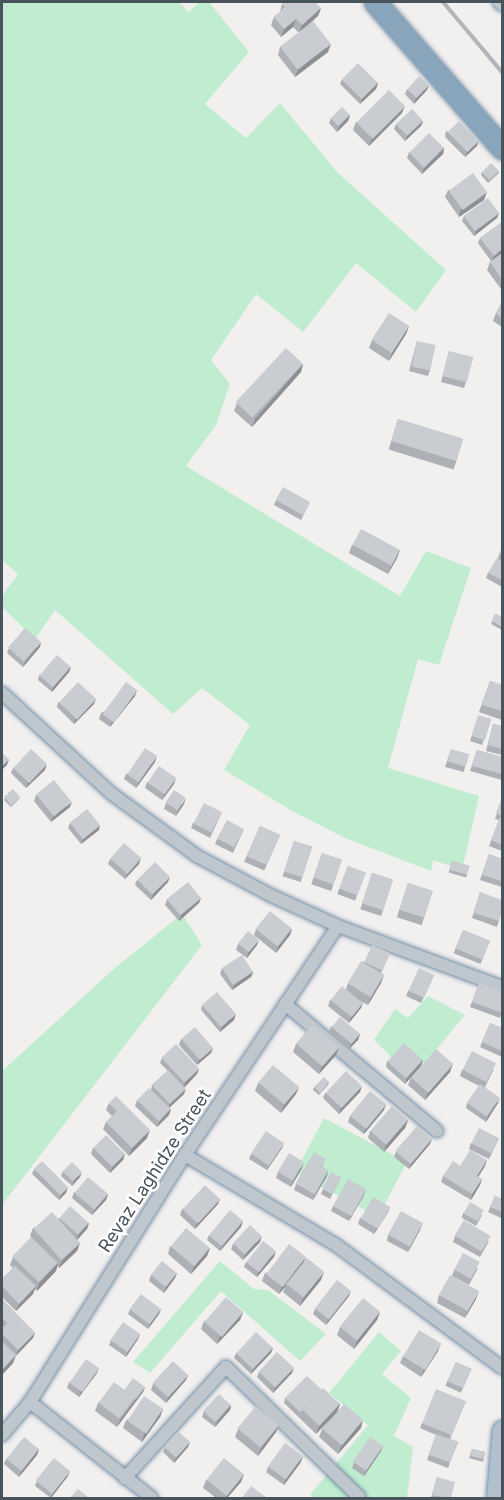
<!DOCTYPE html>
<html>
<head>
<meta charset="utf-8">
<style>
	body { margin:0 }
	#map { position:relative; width:504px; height:1500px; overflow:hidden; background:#f2efef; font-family:Inter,sans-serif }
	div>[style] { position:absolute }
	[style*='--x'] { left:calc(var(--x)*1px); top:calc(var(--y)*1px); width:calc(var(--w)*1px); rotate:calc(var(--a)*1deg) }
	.green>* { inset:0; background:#c0edcf; transform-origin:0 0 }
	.roads { filter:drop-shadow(0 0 2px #7590a7) drop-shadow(0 0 2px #7590a7) }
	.street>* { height:12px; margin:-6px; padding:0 6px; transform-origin:6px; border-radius:6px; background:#bec7cd }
	.primary>* { height:18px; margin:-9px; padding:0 9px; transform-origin:9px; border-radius:9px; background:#b0c0cd }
	.highway>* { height:21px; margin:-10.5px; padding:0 10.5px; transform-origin:10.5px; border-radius:10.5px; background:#89a5bb }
	.rail>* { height:4px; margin:-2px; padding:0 2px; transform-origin:2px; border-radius:2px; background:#b2b5b9 }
	.wall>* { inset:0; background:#adb0b5; transform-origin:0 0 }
	.shaded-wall>* { inset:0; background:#8d9093 }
	.building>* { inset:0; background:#c9cdd2; transform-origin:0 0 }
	span { translate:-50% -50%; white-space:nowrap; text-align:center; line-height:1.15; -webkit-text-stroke:5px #fff; paint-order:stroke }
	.street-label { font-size:18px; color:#48545c }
	.frame { position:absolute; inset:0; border:3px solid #48545c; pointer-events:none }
</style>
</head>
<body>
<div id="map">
	<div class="green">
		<div style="clip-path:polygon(2px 2px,179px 2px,189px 12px,199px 2px,209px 2px,249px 52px,205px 104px,246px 138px,280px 103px,337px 172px,446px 270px,416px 312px,356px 263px,303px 332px,256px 294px,211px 360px,230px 384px,216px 425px,186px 466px,400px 596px,426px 551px,471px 568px,439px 665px,418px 659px,388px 768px,479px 796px,462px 870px,433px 860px,431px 871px,345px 838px,294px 812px,224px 770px,250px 725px,202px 688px,173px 714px,55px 610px,35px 639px,2px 607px,2px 596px,18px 574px,2px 560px)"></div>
		<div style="clip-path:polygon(182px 914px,202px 945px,2px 1205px,2px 1071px,116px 967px)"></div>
		<div style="clip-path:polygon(428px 996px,465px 1015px,413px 1078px,374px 1040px,395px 1009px,408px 1018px)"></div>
		<div style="left:324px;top:1118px;width:94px;height:62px;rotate:28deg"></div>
		<div style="clip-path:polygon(220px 1261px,254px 1289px,268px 1290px,326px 1334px,300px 1361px,221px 1291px,150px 1373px,133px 1362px)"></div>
		<div style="clip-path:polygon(379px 1332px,401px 1351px,382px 1374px,411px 1398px,394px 1436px,413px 1447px,407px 1498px,314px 1498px,310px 1495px,368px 1425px,329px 1393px)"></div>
	</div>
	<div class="roads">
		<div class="street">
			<div style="--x:499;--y:2;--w:4;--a:45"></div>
			<div style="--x:2;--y:693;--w:149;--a:42.6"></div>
			<div style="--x:112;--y:794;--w:105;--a:36.1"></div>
			<div style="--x:197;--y:856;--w:85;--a:28.1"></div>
			<div style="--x:272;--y:896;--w:72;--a:24.4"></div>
			<div style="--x:338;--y:926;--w:175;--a:20.4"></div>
			<div style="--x:285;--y:1004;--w:198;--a:39.9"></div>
			<div style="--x:185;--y:1155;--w:176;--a:30.8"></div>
			<div style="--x:336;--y:1245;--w:207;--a:36.5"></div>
			<div style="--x:30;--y:1402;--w:155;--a:38.2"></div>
			<div style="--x:2;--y:1435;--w:43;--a:-49.7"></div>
			<div style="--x:30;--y:1402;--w:292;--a:-57.9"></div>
			<div style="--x:185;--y:1155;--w:275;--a:-56.3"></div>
			<div style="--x:125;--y:1478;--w:150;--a:-47.7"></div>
			<div style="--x:226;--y:1367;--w:186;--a:44.3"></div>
		</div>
		<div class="primary">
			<div style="--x:496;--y:1498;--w:68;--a:-85"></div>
		</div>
		<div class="highway">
			<div style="--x:375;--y:2;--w:194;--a:49"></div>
		</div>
	</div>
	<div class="rail">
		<div style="--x:443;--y:2;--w:92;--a:49.9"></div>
	</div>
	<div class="wall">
		<div style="clip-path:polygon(282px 4px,321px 8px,318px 16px,308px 25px,328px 52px,295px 77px,278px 55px,280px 47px,299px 33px,293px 27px,281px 37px,271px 25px,274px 17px,280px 12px)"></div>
		<div style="clip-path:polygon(342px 79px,378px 83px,376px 89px,360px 104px,340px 84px)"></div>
		<div style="clip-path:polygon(407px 89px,427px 90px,414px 104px,405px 94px)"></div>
		<div style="clip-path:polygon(402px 113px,369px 146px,353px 130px,356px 122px)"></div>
		<div style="clip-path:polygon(350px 115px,348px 121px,337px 132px,329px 123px,331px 118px)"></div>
		<div style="clip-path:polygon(423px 121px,421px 126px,405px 141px,394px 129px,396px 124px)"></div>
		<div style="clip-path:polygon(446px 131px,477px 146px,465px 157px,445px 137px)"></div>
		<div style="clip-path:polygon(444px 148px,443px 154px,422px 174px,407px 158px,409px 152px)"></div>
		<div style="clip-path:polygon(499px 171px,498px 174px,488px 183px,481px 175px,482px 172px)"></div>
		<div style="clip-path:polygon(448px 190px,484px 200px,459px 217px,445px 197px)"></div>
		<div style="clip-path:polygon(499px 213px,497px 218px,474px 236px,462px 221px,464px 216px)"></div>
		<div style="clip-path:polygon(502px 222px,502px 288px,501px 289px,487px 270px,490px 262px,491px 261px,478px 243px,480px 238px)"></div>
		<div style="clip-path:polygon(502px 302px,502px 327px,493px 321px,496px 313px)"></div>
		<div style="clip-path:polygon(409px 326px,406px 334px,389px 361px,369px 348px,372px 340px)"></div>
		<div style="clip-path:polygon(417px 341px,430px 370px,428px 376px,409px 371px)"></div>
		<div style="clip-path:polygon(449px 351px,466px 382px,464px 388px,441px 382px)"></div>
		<div style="clip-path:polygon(303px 364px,301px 372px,252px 427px,234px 411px,237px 403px)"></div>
		<div style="left:398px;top:419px;width:68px;height:32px;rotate:17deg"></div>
		<div style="clip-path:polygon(276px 500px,310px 502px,301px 520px,274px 505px)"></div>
		<div style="clip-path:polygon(352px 545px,400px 550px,397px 558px,388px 574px,349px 553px)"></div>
		<div style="clip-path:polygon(502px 548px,502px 587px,486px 578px,488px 573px,498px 558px)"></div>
		<div style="clip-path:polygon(495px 614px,502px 617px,502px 630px,491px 624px)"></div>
		<div style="clip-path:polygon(40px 647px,23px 667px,7px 653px,9px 648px)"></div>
		<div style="clip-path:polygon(71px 667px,69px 672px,52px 692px,38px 680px,39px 675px)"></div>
		<div style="clip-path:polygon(490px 681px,502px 685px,502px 720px,479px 712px)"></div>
		<div style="clip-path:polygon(135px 696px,110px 727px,99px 719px,101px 713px)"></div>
		<div style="clip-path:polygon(58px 702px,94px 704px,74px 724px,57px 707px)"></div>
		<div style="clip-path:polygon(491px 719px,482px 745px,470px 741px,477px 720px)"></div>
		<div style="clip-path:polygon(493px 724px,502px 726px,502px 755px,486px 751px)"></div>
		<div style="clip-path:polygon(451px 749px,465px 766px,464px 772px,445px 767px)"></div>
		<div style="clip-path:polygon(477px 750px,502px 757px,502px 780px,470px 771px)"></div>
		<div style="clip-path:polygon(155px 762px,136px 788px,124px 779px,126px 774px)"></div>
		<div style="clip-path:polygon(13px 768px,45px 770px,26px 788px,11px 773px)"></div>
		<div style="clip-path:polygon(147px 782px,174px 784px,162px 800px,145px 788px)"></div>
		<div style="clip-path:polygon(36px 795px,70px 807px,51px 822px,34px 801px)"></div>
		<div style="clip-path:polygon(20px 797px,19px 799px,11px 807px,4px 800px,5px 798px)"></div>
		<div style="clip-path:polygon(502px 798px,502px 851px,489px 846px,499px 820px,495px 819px)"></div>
		<div style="clip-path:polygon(166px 803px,184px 804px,176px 816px,164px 809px)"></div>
		<div style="clip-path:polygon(222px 812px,210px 838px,191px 828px,193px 823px)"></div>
		<div style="clip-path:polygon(70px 823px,99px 830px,81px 844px,68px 828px)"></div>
		<div style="left:260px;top:826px;width:22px;height:39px;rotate:24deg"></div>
		<div style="clip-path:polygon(244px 829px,233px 853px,215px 844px,217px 839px)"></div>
		<div style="left:294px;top:841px;width:19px;height:37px;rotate:18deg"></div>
		<div style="left:322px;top:853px;width:21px;height:33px;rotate:19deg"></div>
		<div style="clip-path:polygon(489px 854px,502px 859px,502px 887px,480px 880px)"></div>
		<div style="clip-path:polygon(110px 859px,139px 864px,125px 879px,108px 864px)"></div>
		<div style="left:452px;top:861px;width:18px;height:12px;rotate:16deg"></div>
		<div style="left:348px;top:866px;width:19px;height:30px;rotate:21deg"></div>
		<div style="left:372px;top:873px;width:22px;height:38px;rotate:18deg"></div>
		<div style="clip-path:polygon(137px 880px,168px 882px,151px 900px,135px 885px)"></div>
		<div style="left:408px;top:883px;width:26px;height:36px;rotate:18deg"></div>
		<div style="clip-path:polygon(480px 892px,502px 910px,497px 927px,472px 918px)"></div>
		<div style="clip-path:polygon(201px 898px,199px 903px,179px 921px,165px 905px,167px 899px)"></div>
		<div style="clip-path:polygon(256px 929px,292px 929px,290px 935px,276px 953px,254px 935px)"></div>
		<div style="left:463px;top:930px;width:29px;height:25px;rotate:22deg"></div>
		<div style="clip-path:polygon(238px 944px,257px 945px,247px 958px,236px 950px)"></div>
		<div style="clip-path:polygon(390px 953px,381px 973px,384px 975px,381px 983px,368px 1005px,360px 1001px,363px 1003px,361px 1008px,349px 1023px,328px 1006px,330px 1000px,346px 989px,348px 983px,363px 962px)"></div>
		<div style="clip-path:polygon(222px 968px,253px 972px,251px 977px,232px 990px,220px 974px)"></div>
		<div style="clip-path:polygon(432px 980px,421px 1003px,406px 996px,408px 991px)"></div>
		<div style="clip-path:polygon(479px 983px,502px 1011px,500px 1018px,470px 1007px)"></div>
		<div style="clip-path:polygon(202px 1005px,234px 1020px,220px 1032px,201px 1010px)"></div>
		<div style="clip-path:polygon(490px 1023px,502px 1028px,502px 1057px,480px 1047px)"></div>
		<div style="clip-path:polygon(331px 1026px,360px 1034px,358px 1040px,349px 1049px,329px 1032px)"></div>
		<div style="clip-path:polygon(181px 1039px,213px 1048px,211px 1053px,197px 1065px,179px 1045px)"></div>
		<div style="clip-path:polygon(296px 1044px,339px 1047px,336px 1055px,319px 1074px,293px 1052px)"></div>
		<div style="clip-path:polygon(162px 1058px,199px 1069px,197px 1074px,184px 1087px,184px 1094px,169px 1108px,171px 1109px,169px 1115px,157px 1127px,135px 1106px,137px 1100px,151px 1090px,152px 1085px,168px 1071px,160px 1063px)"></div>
		<div style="clip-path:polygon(423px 1060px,421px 1066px,405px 1084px,386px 1067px,387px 1061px)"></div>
		<div style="clip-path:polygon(494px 1069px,485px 1087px,498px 1103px,486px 1122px,466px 1108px,467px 1103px,479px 1086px,460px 1076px,462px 1070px)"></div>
		<div style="clip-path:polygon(450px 1072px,425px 1100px,408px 1085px,411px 1077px)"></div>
		<div style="clip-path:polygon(329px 1082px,328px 1085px,319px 1095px,313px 1090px,314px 1087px)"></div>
		<div style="clip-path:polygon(258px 1083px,296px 1094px,281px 1113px,255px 1091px)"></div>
		<div style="clip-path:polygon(360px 1092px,339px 1114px,323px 1098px,325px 1093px)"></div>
		<div style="clip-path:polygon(109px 1103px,147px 1138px,129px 1156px,103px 1129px,106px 1122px,112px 1116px,106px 1110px)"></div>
		<div style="clip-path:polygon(384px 1110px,364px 1134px,348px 1122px,350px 1116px)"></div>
		<div style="clip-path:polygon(408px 1120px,405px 1128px,384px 1152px,368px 1138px,370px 1131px)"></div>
		<div style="clip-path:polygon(499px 1138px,489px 1159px,469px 1149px,471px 1143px)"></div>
		<div style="clip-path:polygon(432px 1139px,430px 1144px,409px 1169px,394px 1157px,396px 1152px)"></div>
		<div style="clip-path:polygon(93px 1148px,125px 1154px,123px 1160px,110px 1173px,91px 1154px)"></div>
		<div style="clip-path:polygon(282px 1148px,267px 1170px,249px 1159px,251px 1154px)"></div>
		<div style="clip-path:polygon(487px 1160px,485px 1166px,478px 1177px,482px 1179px,480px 1185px,471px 1200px,441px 1182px,443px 1176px,460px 1166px)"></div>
		<div style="clip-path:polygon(325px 1162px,322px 1167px,328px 1171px,313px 1200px,294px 1190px,296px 1184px)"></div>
		<div style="clip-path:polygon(302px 1168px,291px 1187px,276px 1178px,278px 1172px)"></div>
		<div style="clip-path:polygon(34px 1169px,66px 1193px,59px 1200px,32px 1174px)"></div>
		<div style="clip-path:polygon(63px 1171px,80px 1177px,72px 1186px,61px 1176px)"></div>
		<div style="clip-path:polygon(341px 1177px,330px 1199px,321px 1194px,323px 1189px)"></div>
		<div style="clip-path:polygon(74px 1192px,108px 1194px,106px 1200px,92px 1215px,72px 1198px)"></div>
		<div style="clip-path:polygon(364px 1195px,349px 1221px,331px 1211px,333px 1206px)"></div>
		<div style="clip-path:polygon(495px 1196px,502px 1199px,502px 1215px,501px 1218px,488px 1212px)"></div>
		<div style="clip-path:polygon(220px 1199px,218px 1204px,195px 1229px,180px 1215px,182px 1209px)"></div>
		<div style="clip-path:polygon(390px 1207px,388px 1212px,374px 1234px,358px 1224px,360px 1218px)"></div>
		<div style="clip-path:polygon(463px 1213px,482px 1215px,476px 1226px,462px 1218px)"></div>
		<div style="clip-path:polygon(59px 1218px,89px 1223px,87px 1229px,77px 1240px,80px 1243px,77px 1251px,59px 1268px,57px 1266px,56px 1271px,37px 1291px,35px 1289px,33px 1294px,16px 1311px,2px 1297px,2px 1279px,13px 1268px,10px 1265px,13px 1257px,32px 1238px,30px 1236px,33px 1228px,58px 1219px)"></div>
		<div style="clip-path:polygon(243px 1221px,241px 1227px,220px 1251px,207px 1240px,209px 1235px)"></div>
		<div style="clip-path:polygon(421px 1228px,408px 1252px,387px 1241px,388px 1235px)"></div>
		<div style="clip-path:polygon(455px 1236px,489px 1241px,480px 1257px,453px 1242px)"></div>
		<div style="clip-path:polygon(260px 1242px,243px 1260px,231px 1249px,233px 1244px)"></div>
		<div style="clip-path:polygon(170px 1246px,210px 1248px,207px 1256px,191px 1274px,168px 1254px)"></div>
		<div style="clip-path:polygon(274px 1257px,257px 1277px,244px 1267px,246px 1262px)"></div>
		<div style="clip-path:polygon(304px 1263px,321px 1280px,300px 1306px,283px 1292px,285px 1287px,279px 1294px,262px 1281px,265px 1273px)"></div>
		<div style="clip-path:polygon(478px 1268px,469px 1285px,452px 1276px,454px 1270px)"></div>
		<div style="clip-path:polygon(177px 1273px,175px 1278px,164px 1293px,149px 1281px,151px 1275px)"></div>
		<div style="clip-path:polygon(439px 1295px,476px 1299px,465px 1318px,437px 1303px)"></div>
		<div style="clip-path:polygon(349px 1296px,326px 1325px,313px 1314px,315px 1309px)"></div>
		<div style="clip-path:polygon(2px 1299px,35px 1333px,33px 1338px,16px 1355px,13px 1363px,2px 1375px,2px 1328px,3px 1327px,2px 1325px)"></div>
		<div style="clip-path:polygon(130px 1309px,161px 1309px,159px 1314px,148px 1329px,128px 1314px)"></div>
		<div style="clip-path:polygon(243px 1312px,240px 1320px,217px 1344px,201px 1329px,204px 1321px)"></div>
		<div style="clip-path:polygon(380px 1312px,377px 1320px,354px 1349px,337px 1335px,340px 1327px)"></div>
		<div style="clip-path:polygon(140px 1334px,138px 1339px,126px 1357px,109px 1345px,111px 1340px)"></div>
		<div style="clip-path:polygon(273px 1348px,271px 1353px,251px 1374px,234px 1358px,236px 1353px)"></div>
		<div style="clip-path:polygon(438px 1351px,421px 1377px,400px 1363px,403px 1356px)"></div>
		<div style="left:456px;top:1362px;width:17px;height:26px;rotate:24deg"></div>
		<div style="clip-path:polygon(259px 1372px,292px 1373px,273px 1393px,257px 1377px)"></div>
		<div style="clip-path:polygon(97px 1373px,79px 1397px,67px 1388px,69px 1382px)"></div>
		<div style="clip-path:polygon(188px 1375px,186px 1380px,166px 1403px,151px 1390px,153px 1384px)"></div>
		<div style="clip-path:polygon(145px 1387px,143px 1392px,117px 1427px,95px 1411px,98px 1403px,124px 1390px)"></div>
		<div style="clip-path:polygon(322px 1390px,340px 1404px,338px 1411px,361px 1428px,338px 1454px,319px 1437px,322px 1429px,332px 1417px,316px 1434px,284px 1403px,285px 1398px)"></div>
		<div style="clip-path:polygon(466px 1401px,450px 1439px,458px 1442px,448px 1468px,427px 1460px,436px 1435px,420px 1428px,422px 1423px)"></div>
		<div style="clip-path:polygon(231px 1405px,230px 1410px,215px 1427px,202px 1417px,204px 1411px)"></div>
		<div style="clip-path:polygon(163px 1409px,160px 1417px,142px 1442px,123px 1428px,126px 1420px)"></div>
		<div style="clip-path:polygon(279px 1425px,276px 1432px,258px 1456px,235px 1437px,238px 1429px)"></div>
		<div style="clip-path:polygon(190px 1442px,188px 1447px,174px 1463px,163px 1452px,165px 1447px)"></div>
		<div style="clip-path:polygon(383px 1446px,381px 1451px,364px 1476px,352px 1468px,354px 1462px)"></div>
		<div style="clip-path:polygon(39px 1449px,37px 1455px,19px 1477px,4px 1464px,6px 1459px)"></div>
		<div style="clip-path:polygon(472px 1449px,485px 1452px,483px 1462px,469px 1458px)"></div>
		<div style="clip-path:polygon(301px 1462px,284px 1485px,266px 1472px,268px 1467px)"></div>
		<div style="clip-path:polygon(244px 1474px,241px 1482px,227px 1498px,216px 1498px,203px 1488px,206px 1480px)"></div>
		<div style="clip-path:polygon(68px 1476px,51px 1498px,35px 1486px,37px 1481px)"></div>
		<div style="clip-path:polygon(437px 1477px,451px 1498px,429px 1498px,431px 1498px)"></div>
	</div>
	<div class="shaded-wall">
		<div style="clip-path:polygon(321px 8px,318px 16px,299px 33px,302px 25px)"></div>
		<div style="clip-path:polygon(296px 19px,293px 27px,281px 37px,284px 29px)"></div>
		<div style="clip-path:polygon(331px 44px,328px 52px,295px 77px,298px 69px)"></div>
		<div style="clip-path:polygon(378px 83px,376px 89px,360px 104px,362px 99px)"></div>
		<div style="clip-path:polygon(429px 85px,427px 90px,414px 104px,416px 98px)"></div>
		<div style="clip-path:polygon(405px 106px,402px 113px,369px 146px,372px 138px)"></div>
		<div style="clip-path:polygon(350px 115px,348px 121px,337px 132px,339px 126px)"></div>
		<div style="clip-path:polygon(423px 121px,421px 126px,405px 141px,407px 136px)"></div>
		<div style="clip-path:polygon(479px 141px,477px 146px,465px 157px,467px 152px)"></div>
		<div style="clip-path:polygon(444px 148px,443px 154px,422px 174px,424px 168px)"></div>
		<div style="clip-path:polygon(487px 192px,484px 200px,459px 217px,461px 209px)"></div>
		<div style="clip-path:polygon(499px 213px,497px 218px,474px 236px,476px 231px)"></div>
		<div style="clip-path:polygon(502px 249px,502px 253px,492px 261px,494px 256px)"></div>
		<div style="clip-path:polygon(409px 326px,406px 334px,389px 361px,392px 353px)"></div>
		<div style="clip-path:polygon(303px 364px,301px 372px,252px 427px,255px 419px)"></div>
		<div style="clip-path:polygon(400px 550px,397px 558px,388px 574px,391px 567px)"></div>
		<div style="clip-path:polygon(41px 642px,40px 647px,23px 667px,25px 662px)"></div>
		<div style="clip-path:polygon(71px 667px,69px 672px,52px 692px,53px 687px)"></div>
		<div style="clip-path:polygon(137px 690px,135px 696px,110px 727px,112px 722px)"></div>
		<div style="clip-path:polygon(96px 699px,94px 704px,74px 724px,76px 719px)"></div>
		<div style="clip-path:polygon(157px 756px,155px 762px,136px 788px,138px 783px)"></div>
		<div style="clip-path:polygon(9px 759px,7px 765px,2px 770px,2px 766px)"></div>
		<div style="clip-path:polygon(47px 764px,45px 770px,26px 788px,28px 783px)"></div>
		<div style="clip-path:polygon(176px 778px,174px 784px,162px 800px,164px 795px)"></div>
		<div style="clip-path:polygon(186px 798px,184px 804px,176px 816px,178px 811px)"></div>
		<div style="clip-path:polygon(72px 802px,70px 807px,51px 822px,53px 817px)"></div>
		<div style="clip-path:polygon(100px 825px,99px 830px,81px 844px,83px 839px)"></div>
		<div style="clip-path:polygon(141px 858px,139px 864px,125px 879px,127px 874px)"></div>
		<div style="clip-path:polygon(170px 877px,168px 882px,151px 900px,153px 894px)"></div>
		<div style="clip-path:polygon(201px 898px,199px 903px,179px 921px,181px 915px)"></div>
		<div style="clip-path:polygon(292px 929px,290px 935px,276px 953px,278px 947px)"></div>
		<div style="clip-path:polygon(259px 940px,257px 945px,247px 958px,248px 953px)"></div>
		<div style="clip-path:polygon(253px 972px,251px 977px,232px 990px,234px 985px)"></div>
		<div style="clip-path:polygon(384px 975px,381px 983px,368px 1005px,371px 997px)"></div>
		<div style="clip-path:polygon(363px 1003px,361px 1008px,349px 1023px,351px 1017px)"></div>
		<div style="clip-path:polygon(236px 1014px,234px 1020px,220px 1032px,222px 1027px)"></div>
		<div style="clip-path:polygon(360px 1034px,358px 1040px,349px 1049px,351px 1044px)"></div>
		<div style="clip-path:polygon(339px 1047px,336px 1055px,319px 1074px,322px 1066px)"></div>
		<div style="clip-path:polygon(213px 1048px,211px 1053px,197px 1065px,199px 1060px)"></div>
		<div style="clip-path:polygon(423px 1060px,421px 1066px,405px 1084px,407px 1078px)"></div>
		<div style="clip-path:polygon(453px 1064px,450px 1072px,425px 1100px,428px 1092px)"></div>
		<div style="clip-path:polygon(199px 1069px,197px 1074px,184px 1088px,185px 1082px)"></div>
		<div style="clip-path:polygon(362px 1086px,360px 1092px,339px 1114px,341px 1108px)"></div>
		<div style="clip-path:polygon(299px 1087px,296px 1094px,281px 1113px,284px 1105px)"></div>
		<div style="clip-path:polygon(186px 1089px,184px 1094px,168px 1109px,170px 1104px)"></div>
		<div style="clip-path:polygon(500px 1098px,498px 1103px,486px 1122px,488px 1116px)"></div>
		<div style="clip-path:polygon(386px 1104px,384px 1110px,364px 1134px,365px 1129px)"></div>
		<div style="clip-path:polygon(171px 1109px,169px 1115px,157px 1127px,159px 1122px)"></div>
		<div style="clip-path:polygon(408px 1120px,405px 1128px,384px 1152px,386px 1145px)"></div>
		<div style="clip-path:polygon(150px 1130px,147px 1138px,129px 1156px,132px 1148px)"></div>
		<div style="clip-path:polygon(432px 1139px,430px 1144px,409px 1169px,411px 1164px)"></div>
		<div style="clip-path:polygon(284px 1143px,282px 1148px,267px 1170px,269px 1165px)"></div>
		<div style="clip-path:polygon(125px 1154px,123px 1160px,110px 1173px,112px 1167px)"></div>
		<div style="clip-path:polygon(487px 1160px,485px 1166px,475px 1182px,477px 1176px)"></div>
		<div style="clip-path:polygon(304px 1162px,302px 1168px,291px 1187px,293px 1182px)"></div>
		<div style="clip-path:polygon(328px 1171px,327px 1176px,313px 1200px,315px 1195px)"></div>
		<div style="clip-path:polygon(82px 1172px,80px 1177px,72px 1186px,74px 1181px)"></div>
		<div style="clip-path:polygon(482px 1179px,480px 1185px,471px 1200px,472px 1194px)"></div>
		<div style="clip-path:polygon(68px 1187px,66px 1193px,59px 1200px,61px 1195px)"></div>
		<div style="clip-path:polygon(366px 1189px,364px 1195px,349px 1221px,351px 1216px)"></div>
		<div style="clip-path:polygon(108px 1194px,106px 1200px,92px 1215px,94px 1210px)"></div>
		<div style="clip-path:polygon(220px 1199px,218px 1204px,195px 1229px,197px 1223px)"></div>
		<div style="clip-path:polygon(390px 1207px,388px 1212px,374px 1234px,376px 1229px)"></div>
		<div style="clip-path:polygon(243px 1221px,241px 1227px,220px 1251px,222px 1246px)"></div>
		<div style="clip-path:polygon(89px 1223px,87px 1229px,76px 1241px,78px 1235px)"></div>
		<div style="clip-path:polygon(423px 1223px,421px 1228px,408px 1252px,410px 1247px)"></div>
		<div style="clip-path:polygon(262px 1236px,260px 1242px,243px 1260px,245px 1255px)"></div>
		<div style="clip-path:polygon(80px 1243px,77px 1251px,59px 1268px,62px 1260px)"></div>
		<div style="clip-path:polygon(210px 1248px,207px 1256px,191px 1274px,194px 1266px)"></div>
		<div style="clip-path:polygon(276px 1251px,274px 1257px,257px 1277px,258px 1272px)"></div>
		<div style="clip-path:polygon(306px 1257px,303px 1265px,286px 1284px,285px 1287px,279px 1294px,282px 1286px)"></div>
		<div style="clip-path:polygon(58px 1263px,56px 1271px,37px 1291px,39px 1283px)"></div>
		<div style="clip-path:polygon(324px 1272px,321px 1280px,300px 1306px,303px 1298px)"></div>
		<div style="clip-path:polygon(177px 1273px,175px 1278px,164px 1293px,166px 1287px)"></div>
		<div style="clip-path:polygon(36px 1286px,33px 1294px,16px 1311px,19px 1304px)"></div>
		<div style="clip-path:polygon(351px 1291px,349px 1296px,326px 1325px,328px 1320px)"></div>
		<div style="clip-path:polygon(479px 1291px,476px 1299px,465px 1318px,468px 1311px)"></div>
		<div style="clip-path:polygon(161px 1309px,159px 1314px,148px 1329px,150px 1324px)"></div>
		<div style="clip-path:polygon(243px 1312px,240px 1320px,217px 1344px,220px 1336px)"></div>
		<div style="clip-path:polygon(380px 1312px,377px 1320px,354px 1349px,357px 1341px)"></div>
		<div style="clip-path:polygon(35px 1333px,33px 1338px,16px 1356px,18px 1350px)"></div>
		<div style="clip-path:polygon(140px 1334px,138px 1339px,126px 1357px,128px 1351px)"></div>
		<div style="clip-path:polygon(441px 1343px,438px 1351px,421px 1377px,424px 1369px)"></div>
		<div style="clip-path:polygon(273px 1348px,271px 1353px,251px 1374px,253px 1369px)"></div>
		<div style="clip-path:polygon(16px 1355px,13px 1363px,2px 1375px,2px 1370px)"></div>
		<div style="clip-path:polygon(99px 1368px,97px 1373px,79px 1397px,81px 1391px)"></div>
		<div style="clip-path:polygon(294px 1368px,292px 1373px,273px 1393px,275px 1387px)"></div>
		<div style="clip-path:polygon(188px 1375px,186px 1380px,166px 1403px,168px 1398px)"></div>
		<div style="clip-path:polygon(145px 1387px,143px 1392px,117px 1427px,120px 1420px)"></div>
		<div style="clip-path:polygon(340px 1404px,337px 1412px,316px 1434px,319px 1426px)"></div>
		<div style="clip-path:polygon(231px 1405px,230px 1410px,215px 1427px,217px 1422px)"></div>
		<div style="clip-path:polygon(163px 1409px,160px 1417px,142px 1442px,144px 1434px)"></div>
		<div style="clip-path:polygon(363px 1420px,361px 1428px,338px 1454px,341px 1446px)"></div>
		<div style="clip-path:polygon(279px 1425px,276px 1432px,258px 1456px,261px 1448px)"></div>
		<div style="clip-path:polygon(190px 1442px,188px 1447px,174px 1463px,176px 1457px)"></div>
		<div style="clip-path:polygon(383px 1446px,381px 1451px,364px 1476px,366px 1471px)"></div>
		<div style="clip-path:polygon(39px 1449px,37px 1455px,19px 1477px,21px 1472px)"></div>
		<div style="clip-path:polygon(303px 1456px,301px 1462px,284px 1485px,285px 1480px)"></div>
		<div style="clip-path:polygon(70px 1471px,68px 1476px,51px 1498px,53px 1493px)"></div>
		<div style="clip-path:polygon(244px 1474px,241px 1482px,227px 1498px,225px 1498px)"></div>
	</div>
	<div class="building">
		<div style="clip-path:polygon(285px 2px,315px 2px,321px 8px,302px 25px,296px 19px,284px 29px,274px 17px,285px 7px,282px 4px)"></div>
		<div style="left:313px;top:21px;width:29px;height:42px;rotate:52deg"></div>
		<div style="left:358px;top:63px;width:28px;height:23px;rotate:45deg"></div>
		<div style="left:419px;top:76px;width:13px;height:18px;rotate:42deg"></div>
		<div style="left:389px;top:90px;width:23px;height:46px;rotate:45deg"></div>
		<div style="left:342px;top:107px;width:11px;height:16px;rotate:45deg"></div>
		<div style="left:412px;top:109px;width:16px;height:22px;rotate:47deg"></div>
		<div style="left:459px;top:121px;width:28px;height:16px;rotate:45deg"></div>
		<div style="left:429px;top:133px;width:21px;height:28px;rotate:45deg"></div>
		<div style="left:491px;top:163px;width:11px;height:13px;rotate:45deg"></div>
		<div style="left:473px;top:173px;width:24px;height:30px;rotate:54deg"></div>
		<div style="left:488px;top:198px;width:19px;height:30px;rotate:54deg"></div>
		<div style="clip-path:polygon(502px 222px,502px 249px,494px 256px,480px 238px)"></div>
		<div style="clip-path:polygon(502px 253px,502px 280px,490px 262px)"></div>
		<div style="clip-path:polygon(502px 302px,502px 318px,496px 313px)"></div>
		<div style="left:389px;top:313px;width:24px;height:32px;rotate:33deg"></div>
		<div style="left:417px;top:341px;width:19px;height:26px;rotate:12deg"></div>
		<div style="left:286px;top:348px;width:23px;height:74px;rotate:43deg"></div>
		<div style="left:449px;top:351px;width:25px;height:26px;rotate:14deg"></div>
		<div style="left:398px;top:419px;width:68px;height:23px;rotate:17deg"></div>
		<div style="left:283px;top:487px;width:31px;height:15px;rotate:29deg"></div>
		<div style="left:361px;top:529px;width:44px;height:18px;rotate:28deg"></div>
		<div style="clip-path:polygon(502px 548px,502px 555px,499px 554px)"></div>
		<div style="clip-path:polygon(497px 558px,502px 561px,502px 580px,488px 573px)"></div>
		<div style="clip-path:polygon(495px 614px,502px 617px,502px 627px,492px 621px)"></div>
		<div style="left:25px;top:628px;width:21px;height:26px;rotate:41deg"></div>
		<div style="left:57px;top:655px;width:18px;height:27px;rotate:41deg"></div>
		<div style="clip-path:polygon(490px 681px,502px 685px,502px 711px,482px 705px)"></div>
		<div style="left:78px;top:682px;width:25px;height:28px;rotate:43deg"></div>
		<div style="left:126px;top:682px;width:14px;height:40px;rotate:36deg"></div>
		<div style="left:478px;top:715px;width:14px;height:22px;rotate:17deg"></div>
		<div style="clip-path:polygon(493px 724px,502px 726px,502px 749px,488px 745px)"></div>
		<div style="left:145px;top:748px;width:14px;height:32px;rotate:34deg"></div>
		<div style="left:31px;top:749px;width:22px;height:26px;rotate:43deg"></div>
		<div style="left:451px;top:749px;width:19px;height:13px;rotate:16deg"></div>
		<div style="clip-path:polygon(477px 750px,502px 757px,502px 774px,472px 766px)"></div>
		<div style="clip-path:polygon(2px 753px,9px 759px,2px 766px)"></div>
		<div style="left:159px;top:766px;width:21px;height:20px;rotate:35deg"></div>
		<div style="left:54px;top:780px;width:28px;height:23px;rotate:51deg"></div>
		<div style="left:13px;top:789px;width:11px;height:12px;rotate:49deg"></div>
		<div style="left:174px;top:790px;width:14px;height:15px;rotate:34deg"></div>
		<div style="clip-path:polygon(502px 798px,502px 816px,496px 813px)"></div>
		<div style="left:204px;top:803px;width:20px;height:23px;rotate:27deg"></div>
		<div style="left:87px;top:809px;width:21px;height:22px;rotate:51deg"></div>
		<div style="clip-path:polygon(500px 817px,502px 818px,502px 845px,491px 840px)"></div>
		<div style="left:227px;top:820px;width:19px;height:21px;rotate:28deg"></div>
		<div style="left:260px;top:826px;width:22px;height:33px;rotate:24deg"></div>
		<div style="left:294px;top:841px;width:19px;height:32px;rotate:18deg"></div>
		<div style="left:124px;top:843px;width:23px;height:21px;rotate:41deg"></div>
		<div style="left:322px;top:853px;width:21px;height:26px;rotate:19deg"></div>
		<div style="clip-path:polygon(489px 854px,502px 859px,502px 881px,482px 875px)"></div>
		<div style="left:452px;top:861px;width:18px;height:9px;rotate:16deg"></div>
		<div style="left:155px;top:862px;width:21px;height:25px;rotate:45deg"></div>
		<div style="left:348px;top:866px;width:19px;height:24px;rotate:21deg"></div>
		<div style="left:372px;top:873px;width:22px;height:32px;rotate:18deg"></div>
		<div style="left:188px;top:882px;width:21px;height:27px;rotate:51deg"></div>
		<div style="left:408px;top:883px;width:26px;height:28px;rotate:18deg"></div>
		<div style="clip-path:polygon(480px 892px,502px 900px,502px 910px,499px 921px,474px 913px)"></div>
		<div style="left:270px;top:911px;width:28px;height:23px;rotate:39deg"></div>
		<div style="left:463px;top:930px;width:29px;height:20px;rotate:22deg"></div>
		<div style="left:248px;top:931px;width:14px;height:16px;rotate:39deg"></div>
		<div style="left:372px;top:945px;width:20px;height:19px;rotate:24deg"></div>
		<div style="left:242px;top:955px;width:20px;height:24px;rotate:57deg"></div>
		<div style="left:361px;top:961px;width:27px;height:26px;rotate:31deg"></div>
		<div style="left:419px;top:968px;width:17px;height:25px;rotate:25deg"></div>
		<div style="clip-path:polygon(479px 983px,502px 992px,502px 1013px,472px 1002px)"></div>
		<div style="left:342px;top:986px;width:27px;height:18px;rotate:39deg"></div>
		<div style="left:217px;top:992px;width:29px;height:20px;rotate:49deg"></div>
		<div style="left:340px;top:1017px;width:26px;height:13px;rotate:40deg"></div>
		<div style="clip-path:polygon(490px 1023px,502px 1028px,502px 1051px,482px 1042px)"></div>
		<div style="left:313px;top:1024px;width:35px;height:26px;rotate:41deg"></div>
		<div style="left:195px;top:1027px;width:28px;height:18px;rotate:49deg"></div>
		<div style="left:404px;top:1043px;width:25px;height:25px;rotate:42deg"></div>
		<div style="left:176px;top:1044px;width:34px;height:20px;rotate:47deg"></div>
		<div style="left:436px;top:1049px;width:23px;height:38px;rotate:41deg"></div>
		<div style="left:472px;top:1051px;width:27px;height:21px;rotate:27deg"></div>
		<div style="left:273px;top:1065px;width:34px;height:23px;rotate:40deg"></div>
		<div style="left:168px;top:1070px;width:26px;height:22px;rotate:47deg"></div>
		<div style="left:346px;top:1071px;width:22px;height:30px;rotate:43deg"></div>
		<div style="clip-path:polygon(324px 1077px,329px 1082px,320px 1093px,314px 1087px)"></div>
		<div style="left:480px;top:1084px;width:24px;height:23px;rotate:35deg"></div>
		<div style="left:149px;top:1088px;width:30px;height:17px;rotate:44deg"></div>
		<div style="left:370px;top:1091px;width:21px;height:32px;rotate:39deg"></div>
		<div style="clip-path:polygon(116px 1096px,150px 1130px,132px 1148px,106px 1122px,117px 1111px,109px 1103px)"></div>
		<div style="left:392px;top:1106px;width:21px;height:33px;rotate:41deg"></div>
		<div style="left:417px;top:1126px;width:20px;height:33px;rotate:41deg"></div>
		<div style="left:479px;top:1128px;width:22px;height:17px;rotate:27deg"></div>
		<div style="left:266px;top:1131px;width:22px;height:27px;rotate:34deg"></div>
		<div style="left:106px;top:1135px;width:27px;height:18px;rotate:45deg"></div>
		<div style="clip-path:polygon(470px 1150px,487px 1160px,477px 1176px,482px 1179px,472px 1194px,443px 1176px,453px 1161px,460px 1166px)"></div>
		<div style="left:314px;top:1152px;width:14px;height:9px;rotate:30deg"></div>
		<div style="left:289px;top:1153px;width:17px;height:22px;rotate:31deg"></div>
		<div style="left:309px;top:1160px;width:22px;height:27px;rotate:30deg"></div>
		<div style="left:42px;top:1161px;width:37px;height:11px;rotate:45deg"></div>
		<div style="left:72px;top:1162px;width:14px;height:13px;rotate:45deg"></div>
		<div style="left:331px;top:1172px;width:11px;height:19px;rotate:27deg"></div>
		<div style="left:88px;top:1177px;width:26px;height:21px;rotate:40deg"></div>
		<div style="left:348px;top:1179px;width:21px;height:31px;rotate:29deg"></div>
		<div style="left:205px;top:1185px;width:21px;height:33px;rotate:43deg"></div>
		<div style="clip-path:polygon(495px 1196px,502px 1199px,502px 1212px,490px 1207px)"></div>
		<div style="left:373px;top:1197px;width:20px;height:25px;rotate:30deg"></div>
		<div style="left:470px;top:1202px;width:16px;height:13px;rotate:30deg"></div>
		<div style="left:70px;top:1206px;width:25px;height:16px;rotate:42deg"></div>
		<div style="left:230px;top:1210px;width:17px;height:33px;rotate:40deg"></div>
		<div style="left:401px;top:1211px;width:25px;height:27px;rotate:29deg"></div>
		<div style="left:52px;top:1212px;width:42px;height:25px;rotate:48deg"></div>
		<div style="left:464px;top:1220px;width:31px;height:18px;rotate:31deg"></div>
		<div style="left:250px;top:1225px;width:16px;height:25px;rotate:43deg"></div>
		<div style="left:186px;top:1228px;width:31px;height:24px;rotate:40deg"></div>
		<div style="left:31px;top:1237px;width:37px;height:27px;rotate:44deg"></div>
		<div style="left:263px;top:1241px;width:16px;height:27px;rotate:38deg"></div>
		<div style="left:289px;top:1244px;width:21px;height:38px;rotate:37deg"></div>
		<div style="left:463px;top:1253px;width:19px;height:19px;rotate:28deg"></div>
		<div style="left:307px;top:1258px;width:22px;height:33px;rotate:39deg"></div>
		<div style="left:162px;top:1261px;width:19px;height:18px;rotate:39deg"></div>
		<div style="clip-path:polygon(15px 1266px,36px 1286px,19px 1304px,2px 1286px,2px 1279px)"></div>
		<div style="left:450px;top:1275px;width:33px;height:23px;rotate:29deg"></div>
		<div style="left:337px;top:1280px;width:18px;height:36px;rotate:38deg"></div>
		<div style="left:141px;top:1294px;width:25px;height:19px;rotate:37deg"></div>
		<div style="left:226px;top:1297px;width:23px;height:33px;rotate:41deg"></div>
		<div style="left:363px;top:1298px;width:22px;height:37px;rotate:39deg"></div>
		<div style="clip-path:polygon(2px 1299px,35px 1333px,18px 1350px,2px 1334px,2px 1328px,7px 1323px,2px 1318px)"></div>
		<div style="left:123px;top:1322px;width:21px;height:22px;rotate:35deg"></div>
		<div style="left:419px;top:1330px;width:26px;height:31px;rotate:31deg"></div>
		<div style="left:256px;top:1332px;width:23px;height:29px;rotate:43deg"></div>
		<div style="clip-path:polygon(2px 1341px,16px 1355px,2px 1370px)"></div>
		<div style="left:277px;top:1352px;width:23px;height:27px;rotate:43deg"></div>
		<div style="left:86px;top:1359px;width:16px;height:29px;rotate:35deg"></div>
		<div style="left:173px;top:1361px;width:21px;height:30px;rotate:43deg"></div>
		<div style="left:456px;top:1362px;width:17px;height:21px;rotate:24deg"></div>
		<div style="clip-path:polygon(307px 1376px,322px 1390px,302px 1410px,301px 1413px,285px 1398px)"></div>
		<div style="clip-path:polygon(133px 1378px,145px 1387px,135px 1400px,135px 1398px,124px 1390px)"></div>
		<div style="left:114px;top:1382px;width:26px;height:26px;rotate:37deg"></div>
		<div style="left:323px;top:1388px;width:23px;height:30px;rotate:43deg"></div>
		<div style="left:436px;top:1389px;width:32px;height:37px;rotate:22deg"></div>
		<div style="left:219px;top:1394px;width:16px;height:23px;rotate:43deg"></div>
		<div style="left:144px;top:1396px;width:23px;height:30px;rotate:34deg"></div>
		<div style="left:344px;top:1404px;width:25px;height:33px;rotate:40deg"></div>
		<div style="left:256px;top:1406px;width:30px;height:29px;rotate:40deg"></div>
		<div style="left:179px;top:1432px;width:15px;height:21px;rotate:42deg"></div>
		<div style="left:436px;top:1434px;width:23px;height:22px;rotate:20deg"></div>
		<div style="left:24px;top:1437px;width:19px;height:28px;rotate:39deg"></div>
		<div style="left:370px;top:1437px;width:16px;height:30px;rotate:35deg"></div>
		<div style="left:285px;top:1443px;width:22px;height:29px;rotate:36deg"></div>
		<div style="left:472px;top:1449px;width:13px;height:7px;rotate:13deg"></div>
		<div style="left:54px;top:1458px;width:21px;height:29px;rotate:39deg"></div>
		<div style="left:224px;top:1458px;width:26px;height:28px;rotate:39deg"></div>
		<div style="clip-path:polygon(437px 1477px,455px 1482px,451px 1498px,446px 1498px,432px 1495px)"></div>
		<div style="clip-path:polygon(251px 1486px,267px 1498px,242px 1498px)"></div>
		<div style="clip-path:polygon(78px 1489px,89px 1498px,70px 1498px)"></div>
	</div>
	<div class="street-label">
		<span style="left:155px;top:1171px;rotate:-57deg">Revaz Laghidze Street</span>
	</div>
	<div class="frame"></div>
</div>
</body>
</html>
